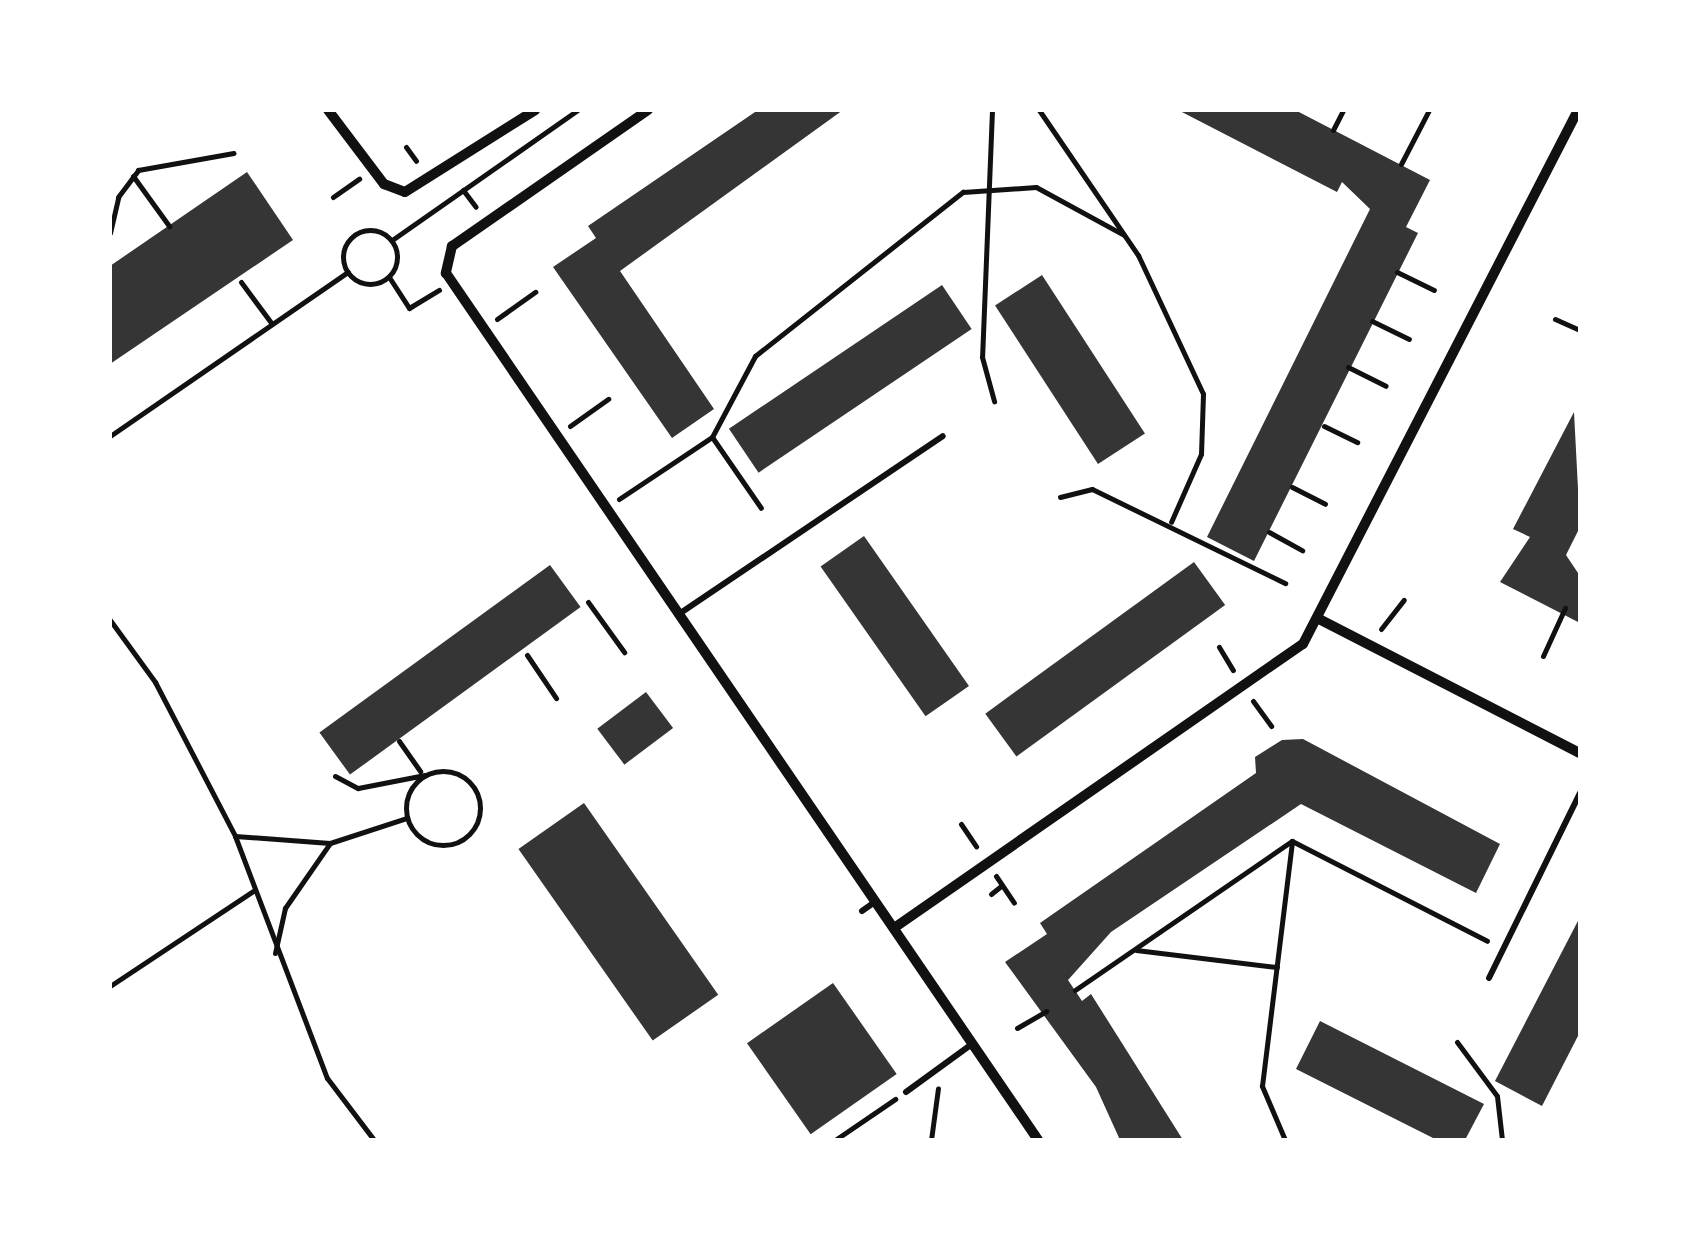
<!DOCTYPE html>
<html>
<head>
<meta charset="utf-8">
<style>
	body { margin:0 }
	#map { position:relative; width:1690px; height:1250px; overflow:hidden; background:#fff; font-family:"Public Sans",sans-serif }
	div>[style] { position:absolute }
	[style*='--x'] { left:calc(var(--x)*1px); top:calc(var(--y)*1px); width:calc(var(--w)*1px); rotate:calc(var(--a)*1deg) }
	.building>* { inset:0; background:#353535; transform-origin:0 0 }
	.path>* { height:5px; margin:-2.5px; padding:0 2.5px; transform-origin:2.5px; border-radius:2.5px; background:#111 }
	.path>.ring { margin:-2.5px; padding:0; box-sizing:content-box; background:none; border:5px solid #111; border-radius:50% }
	.service>* { height:6px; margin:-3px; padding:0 3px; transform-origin:3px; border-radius:3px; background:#111 }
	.minor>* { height:10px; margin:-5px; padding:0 5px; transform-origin:5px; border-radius:5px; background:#111 }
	span { translate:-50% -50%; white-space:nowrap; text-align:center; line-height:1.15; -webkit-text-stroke:10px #fff; paint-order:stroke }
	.frame { position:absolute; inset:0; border:112px solid #fff; pointer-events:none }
</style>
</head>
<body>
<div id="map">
	<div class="building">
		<div style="clip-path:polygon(758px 110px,843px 110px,620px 271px,714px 409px,672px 438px,553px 267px,596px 238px,588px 226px)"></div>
		<div style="clip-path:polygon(1178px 110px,1295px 110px,1430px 180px,1406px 227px,1418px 233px,1254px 561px,1207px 537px,1370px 209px,1342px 182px,1337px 192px)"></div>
		<div style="clip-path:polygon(247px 172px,293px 240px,110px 364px,110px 266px)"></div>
		<div style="left:1042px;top:275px;width:189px;height:56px;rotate:57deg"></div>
		<div style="left:942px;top:285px;width:53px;height:257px;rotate:56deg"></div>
		<div style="clip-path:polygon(1574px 412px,1580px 527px,1566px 555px,1580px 576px,1580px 623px,1500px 582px,1530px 537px,1513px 529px)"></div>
		<div style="left:864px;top:536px;width:183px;height:53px;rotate:55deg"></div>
		<div style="left:1194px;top:562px;width:53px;height:258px;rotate:54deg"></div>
		<div style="left:550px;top:565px;width:52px;height:285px;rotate:54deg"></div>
		<div style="left:646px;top:692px;width:45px;height:61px;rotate:53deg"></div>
		<div style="clip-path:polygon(1303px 739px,1500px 844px,1476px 893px,1301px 804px,1111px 932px,1068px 980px,1082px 1001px,1091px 994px,1183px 1140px,1120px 1140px,1096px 1087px,1005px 962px,1047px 934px,1040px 923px,1256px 773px,1255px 757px,1282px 740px)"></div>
		<div style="left:584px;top:803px;width:234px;height:80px;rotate:55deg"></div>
		<div style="clip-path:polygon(1580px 917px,1580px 1032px,1542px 1106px,1495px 1081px)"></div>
		<div style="left:833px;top:983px;width:111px;height:105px;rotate:55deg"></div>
		<div style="clip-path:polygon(1320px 1021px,1484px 1104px,1465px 1140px,1437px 1140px,1296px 1069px)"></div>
	</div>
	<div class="path">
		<div style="--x:992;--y:110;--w:247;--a:92.3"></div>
		<div style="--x:982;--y:357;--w:46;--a:74.7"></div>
		<div style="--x:1039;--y:110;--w:176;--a:55.7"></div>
		<div style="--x:1138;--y:255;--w:153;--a:64.9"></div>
		<div style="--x:1203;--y:394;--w:60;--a:91.9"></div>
		<div style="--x:1201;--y:454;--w:74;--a:113.8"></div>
		<div style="--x:1333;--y:130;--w:22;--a:-63"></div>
		<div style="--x:406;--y:147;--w:17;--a:54"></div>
		<div style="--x:1401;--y:164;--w:61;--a:-62.6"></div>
		<div style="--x:133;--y:176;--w:62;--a:54.2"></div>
		<div style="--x:463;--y:190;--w:21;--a:53"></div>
		<div style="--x:333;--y:197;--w:32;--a:-35"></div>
		<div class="ring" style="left:343px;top:230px;width:49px;height:49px"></div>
		<div style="--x:110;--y:233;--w:37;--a:-77"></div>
		<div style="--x:118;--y:197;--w:34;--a:-53"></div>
		<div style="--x:138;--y:170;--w:97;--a:-10.1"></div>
		<div style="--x:392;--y:240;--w:227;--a:-35"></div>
		<div style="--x:1397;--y:272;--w:41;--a:25.9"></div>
		<div style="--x:389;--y:277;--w:37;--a:57"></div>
		<div style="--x:409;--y:308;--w:35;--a:-31"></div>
		<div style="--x:241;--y:282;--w:52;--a:53.6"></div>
		<div style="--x:497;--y:319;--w:47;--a:-35.4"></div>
		<div style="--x:1555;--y:319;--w:27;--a:24"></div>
		<div style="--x:1372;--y:321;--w:41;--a:25.9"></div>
		<div style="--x:1348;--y:367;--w:42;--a:26.6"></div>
		<div style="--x:570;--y:426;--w:47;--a:-35.4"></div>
		<div style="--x:1324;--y:426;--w:37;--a:26"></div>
		<div style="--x:110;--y:436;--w:289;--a:-34.6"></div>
		<div style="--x:712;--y:437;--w:86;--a:55.4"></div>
		<div style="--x:1292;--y:487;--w:37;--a:27"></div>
		<div style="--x:1060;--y:497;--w:33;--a:-14"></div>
		<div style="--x:1092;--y:489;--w:215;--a:26"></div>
		<div style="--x:619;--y:499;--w:112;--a:-33.7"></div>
		<div style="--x:712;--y:437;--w:92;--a:-62"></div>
		<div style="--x:755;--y:356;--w:265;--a:-38.3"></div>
		<div style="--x:963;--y:192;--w:73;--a:-3.9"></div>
		<div style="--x:1036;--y:187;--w:100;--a:28.6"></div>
		<div style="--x:1269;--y:532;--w:38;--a:29"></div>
		<div style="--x:588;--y:602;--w:62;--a:54.2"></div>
		<div style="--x:110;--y:620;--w:77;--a:54"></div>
		<div style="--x:155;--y:682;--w:174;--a:62.5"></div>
		<div style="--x:235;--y:836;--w:259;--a:69.2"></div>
		<div style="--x:327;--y:1078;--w:78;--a:52.8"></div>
		<div style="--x:1381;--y:629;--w:37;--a:-52"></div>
		<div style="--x:1219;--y:647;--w:27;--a:59"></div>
		<div style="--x:527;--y:655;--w:52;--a:56"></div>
		<div style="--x:1543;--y:656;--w:53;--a:-65.4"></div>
		<div style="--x:1253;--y:701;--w:31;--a:54"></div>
		<div style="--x:399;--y:741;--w:37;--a:55"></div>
		<div class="ring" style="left:406px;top:771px;width:69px;height:69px"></div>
		<div style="--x:335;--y:776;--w:26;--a:28"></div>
		<div style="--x:358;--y:788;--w:68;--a:-11"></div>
		<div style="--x:961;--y:824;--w:27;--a:56"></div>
		<div style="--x:235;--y:836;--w:95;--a:4.2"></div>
		<div style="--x:996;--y:876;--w:32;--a:56"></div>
		<div style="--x:991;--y:894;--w:14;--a:-39"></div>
		<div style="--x:1136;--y:950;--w:142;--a:6.9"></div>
		<div style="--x:275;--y:953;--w:46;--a:-77.5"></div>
		<div style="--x:285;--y:908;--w:79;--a:-55.3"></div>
		<div style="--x:330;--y:843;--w:81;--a:-18"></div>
		<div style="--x:110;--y:986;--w:172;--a:-33.6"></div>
		<div style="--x:1075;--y:990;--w:263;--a:-34.5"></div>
		<div style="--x:1292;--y:841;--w:219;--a:27.1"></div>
		<div style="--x:1017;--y:1028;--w:34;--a:-30"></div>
		<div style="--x:1457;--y:1042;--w:67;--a:53.5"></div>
		<div style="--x:1497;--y:1096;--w:44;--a:83.5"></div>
		<div style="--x:835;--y:1140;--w:73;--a:-34.3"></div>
		<div style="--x:931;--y:1140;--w:52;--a:-82.3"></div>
		<div style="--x:1285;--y:1140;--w:59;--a:-113.1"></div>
		<div style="--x:1262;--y:1086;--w:247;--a:-83"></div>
	</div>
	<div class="service">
		<div style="--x:679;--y:614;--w:318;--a:-34"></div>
		<div style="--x:862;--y:911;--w:16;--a:-35"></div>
		<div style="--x:1489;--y:978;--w:206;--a:-63.8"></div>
		<div style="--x:906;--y:1092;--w:82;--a:-36"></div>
	</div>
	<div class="minor">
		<div style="--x:328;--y:110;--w:93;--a:52.9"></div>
		<div style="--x:384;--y:184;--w:22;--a:21"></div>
		<div style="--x:405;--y:192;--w:154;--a:-32.2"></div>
		<div style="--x:648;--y:110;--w:239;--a:145.2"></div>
		<div style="--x:452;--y:246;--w:28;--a:103"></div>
		<div style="--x:446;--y:273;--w:1050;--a:55.67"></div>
		<div style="--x:1319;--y:619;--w:293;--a:27.2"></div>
		<div style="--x:894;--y:928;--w:498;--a:-34.8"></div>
		<div style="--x:1303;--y:644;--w:601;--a:-62.75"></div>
	</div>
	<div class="frame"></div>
</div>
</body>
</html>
